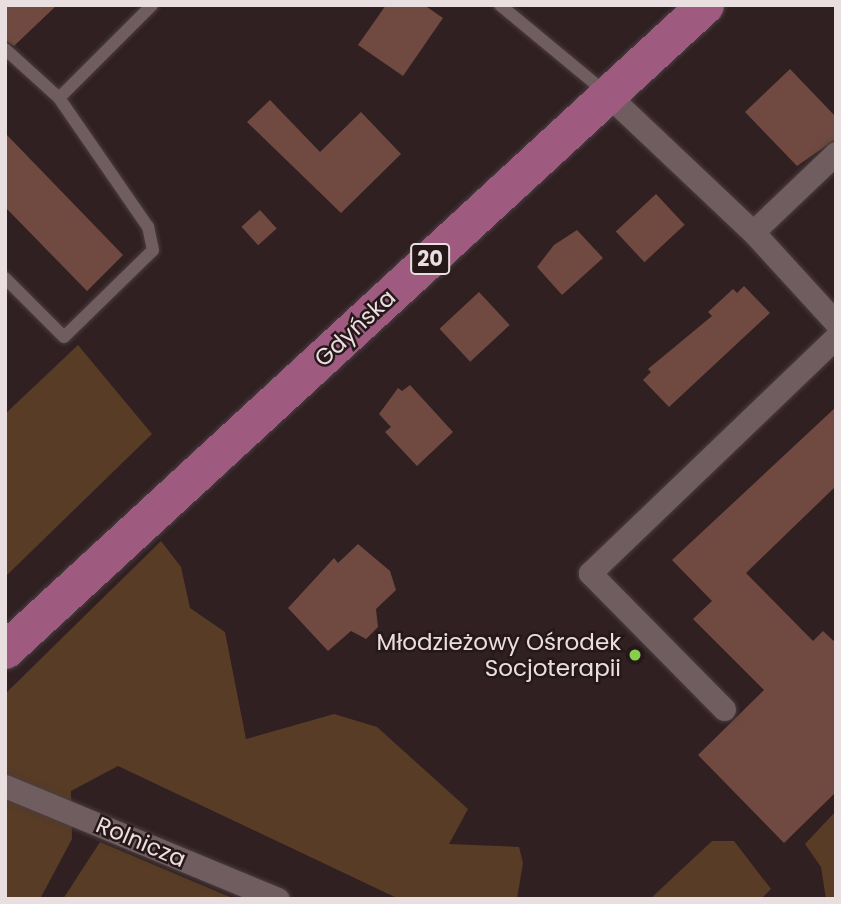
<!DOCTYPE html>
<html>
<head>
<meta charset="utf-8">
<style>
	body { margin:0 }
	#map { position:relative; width:841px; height:904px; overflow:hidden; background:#302022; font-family:Poppins,sans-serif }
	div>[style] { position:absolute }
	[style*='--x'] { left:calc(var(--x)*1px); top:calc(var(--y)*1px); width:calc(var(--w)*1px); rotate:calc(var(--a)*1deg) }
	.green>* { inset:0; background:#583c25 }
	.building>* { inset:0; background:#704a40; transform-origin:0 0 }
	.roads { filter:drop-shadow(0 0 2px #4a3d3f) drop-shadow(0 0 2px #4a3d3f) }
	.lane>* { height:12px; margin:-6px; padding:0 6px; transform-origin:6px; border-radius:6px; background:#705d5f }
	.street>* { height:23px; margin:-11.5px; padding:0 11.5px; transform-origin:11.5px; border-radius:11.5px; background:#705d5f }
	.primary>* { height:37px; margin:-18.5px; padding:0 18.5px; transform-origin:18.5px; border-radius:18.5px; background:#9e5b7f }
	.dots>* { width:19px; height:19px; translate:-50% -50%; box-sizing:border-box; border:4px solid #261719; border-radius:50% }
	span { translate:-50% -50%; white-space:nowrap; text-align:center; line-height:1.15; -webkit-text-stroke:5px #261719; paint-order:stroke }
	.shield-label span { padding:2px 5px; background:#261719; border:2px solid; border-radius:5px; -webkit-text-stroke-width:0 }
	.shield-label { font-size:21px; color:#eadfe0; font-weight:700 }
	.street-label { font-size:23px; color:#eadfe0 }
	.poi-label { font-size:23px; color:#eadfe0 }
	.right { translate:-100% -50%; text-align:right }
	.frame { position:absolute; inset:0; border:7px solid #eadfe0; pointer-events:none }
</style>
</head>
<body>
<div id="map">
	<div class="green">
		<div style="clip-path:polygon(78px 345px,152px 434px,5px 577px,5px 414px)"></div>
		<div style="clip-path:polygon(161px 541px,181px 567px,190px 608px,225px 632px,246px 739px,334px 714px,377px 727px,468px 809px,449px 844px,519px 847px,523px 863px,517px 899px,399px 899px,118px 766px,71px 791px,72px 839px,40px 899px,5px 899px,5px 694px)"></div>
		<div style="clip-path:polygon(836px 811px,836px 899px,826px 899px,821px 867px,805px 844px)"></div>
		<div style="clip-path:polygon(712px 841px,734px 841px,771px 889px,761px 899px,650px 899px)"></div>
		<div style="clip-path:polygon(100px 842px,235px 899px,63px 899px)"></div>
	</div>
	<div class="building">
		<div style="clip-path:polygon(5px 5px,57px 5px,14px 46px,5px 40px)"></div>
		<div style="clip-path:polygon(386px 5px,424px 5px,443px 18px,403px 76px,358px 45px)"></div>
		<div style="clip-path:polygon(790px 69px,836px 117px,836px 139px,797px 166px,745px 112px)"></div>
		<div style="clip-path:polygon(270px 100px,320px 152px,361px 112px,401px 154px,341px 213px,247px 122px)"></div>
		<div style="clip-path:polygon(5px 133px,123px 255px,87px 291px,5px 207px)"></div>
		<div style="left:656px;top:194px;width:42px;height:55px;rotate:47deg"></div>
		<div style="left:260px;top:210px;width:25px;height:25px;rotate:48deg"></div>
		<div style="clip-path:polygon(577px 230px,603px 258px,562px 295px,537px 267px,554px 245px)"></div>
		<div style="clip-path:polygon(744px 286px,770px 313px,669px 407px,643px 380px,651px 372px,648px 369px,712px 316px,708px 312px,733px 289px,737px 293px)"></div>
		<div style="left:479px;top:292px;width:45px;height:54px;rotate:47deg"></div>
		<div style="clip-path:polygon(410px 385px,453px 432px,417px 466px,385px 432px,391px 427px,379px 414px,398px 388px,402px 391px)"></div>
		<div style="clip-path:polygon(836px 407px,836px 486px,746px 573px,813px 641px,823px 631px,836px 643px,836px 792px,784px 843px,698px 755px,764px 690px,693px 619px,712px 601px,672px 560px)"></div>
		<div style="clip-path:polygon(358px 544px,390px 571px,396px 590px,376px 609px,378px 627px,366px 639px,351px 631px,328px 651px,288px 608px,334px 558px,338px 563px)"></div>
	</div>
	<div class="roads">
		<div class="lane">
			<div style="--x:500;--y:5;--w:136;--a:39.6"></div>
			<div style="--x:5;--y:49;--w:73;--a:42.2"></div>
			<div style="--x:59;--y:98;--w:132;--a:-45"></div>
			<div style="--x:5;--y:278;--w:83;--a:45"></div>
			<div style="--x:64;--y:337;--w:124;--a:-44.3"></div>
			<div style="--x:153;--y:250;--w:24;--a:-102"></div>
			<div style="--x:148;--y:227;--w:157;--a:-124.6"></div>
		</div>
		<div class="street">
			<div style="--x:608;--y:95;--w:199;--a:43.4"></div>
			<div style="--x:753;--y:232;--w:123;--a:47.6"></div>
			<div style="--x:753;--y:232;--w:115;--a:-43.6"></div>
			<div style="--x:724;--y:709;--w:191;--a:-134.6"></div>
			<div style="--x:590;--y:573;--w:341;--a:-43.8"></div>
			<div style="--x:5;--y:786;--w:295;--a:22.5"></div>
		</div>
		<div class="primary">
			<div style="--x:5;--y:650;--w:952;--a:-42.66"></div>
		</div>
	</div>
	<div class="dots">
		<div style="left:635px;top:655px;background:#85cf4c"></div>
	</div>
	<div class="shield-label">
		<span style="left:430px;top:259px">20</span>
	</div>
	<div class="street-label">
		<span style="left:355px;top:328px;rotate:-43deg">Gdyńska</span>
		<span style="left:141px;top:842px;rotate:23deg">Rolnicza</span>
	</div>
	<div class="poi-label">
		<span class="right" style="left:621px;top:655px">Młodzieżowy Ośrodek<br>Socjoterapii</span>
	</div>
	<div class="frame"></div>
</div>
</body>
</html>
